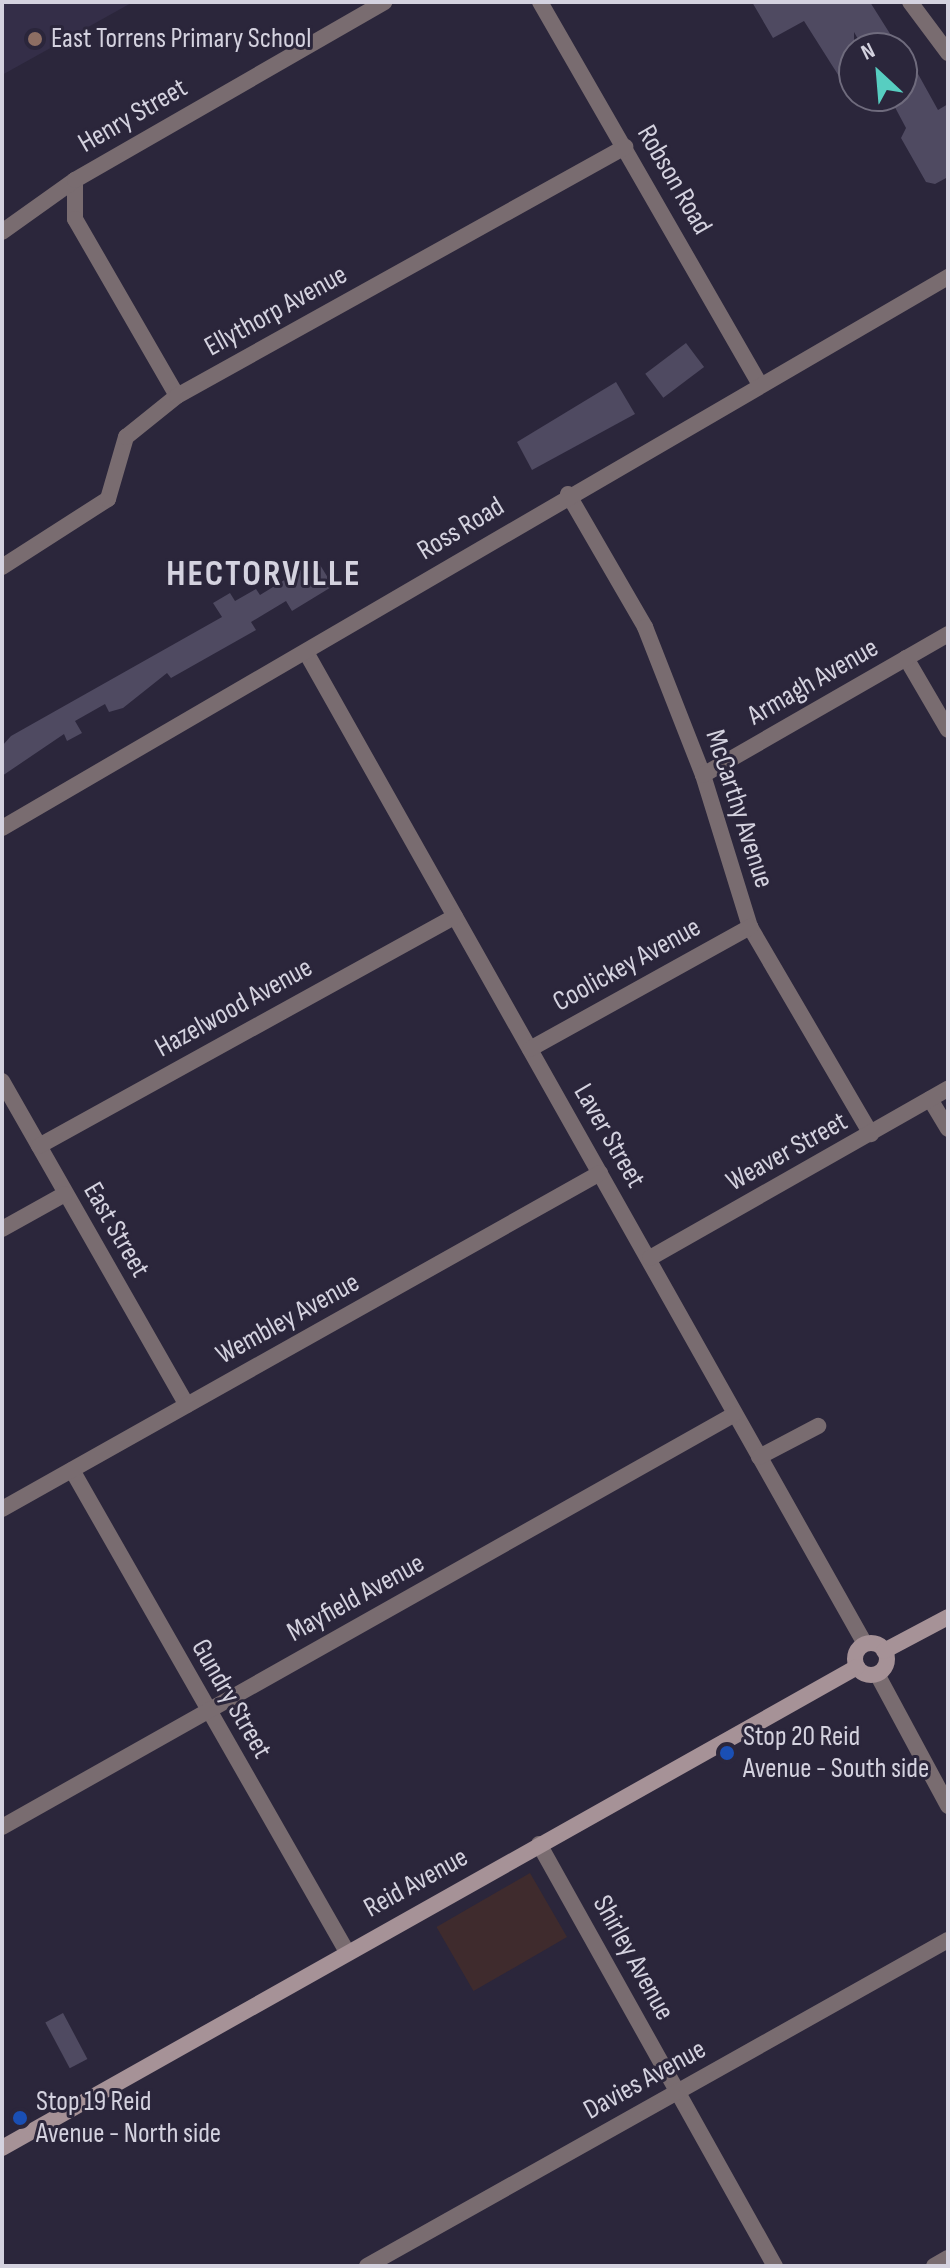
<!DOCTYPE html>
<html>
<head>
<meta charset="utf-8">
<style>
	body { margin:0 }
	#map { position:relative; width:950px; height:2268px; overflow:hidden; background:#2b263b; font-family:"Sofia Sans Condensed",sans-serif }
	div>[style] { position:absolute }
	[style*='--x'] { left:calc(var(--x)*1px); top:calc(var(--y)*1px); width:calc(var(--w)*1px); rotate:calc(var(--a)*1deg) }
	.commercial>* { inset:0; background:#3f2b2d; transform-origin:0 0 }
	.built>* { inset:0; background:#342e48 }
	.building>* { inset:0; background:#4f4a61; transform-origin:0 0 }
	.street>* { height:16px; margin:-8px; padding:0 8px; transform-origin:8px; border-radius:8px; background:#796c70 }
	.secondary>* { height:16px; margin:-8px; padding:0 8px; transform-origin:8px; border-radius:8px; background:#a69297 }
	.secondary>.ring { margin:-8px; padding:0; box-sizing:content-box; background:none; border:16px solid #a69297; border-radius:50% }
	.dots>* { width:22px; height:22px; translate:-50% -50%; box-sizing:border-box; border:4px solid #2b263b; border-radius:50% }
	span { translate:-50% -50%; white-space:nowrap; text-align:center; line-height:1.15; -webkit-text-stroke:6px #2b263b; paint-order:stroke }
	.poi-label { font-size:28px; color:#d4d2df }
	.left { translate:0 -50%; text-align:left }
	.street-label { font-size:28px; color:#d4d2df }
	.district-label { font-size:36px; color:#d4d2df; font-weight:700; letter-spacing:2px }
	.frame { position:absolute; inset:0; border:4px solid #d4d2df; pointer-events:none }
	.north { position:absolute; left:838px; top:32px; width:80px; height:80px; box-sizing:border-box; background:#2b263b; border:2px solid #6f6b7d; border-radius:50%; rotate:334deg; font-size:22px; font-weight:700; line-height:32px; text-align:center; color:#d4d2df }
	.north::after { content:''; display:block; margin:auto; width:28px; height:36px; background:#57cec1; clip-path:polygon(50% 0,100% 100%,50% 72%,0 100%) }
</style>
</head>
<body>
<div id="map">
	<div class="commercial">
		<div style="left:530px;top:1873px;width:74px;height:108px;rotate:60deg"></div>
	</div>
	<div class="built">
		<div style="clip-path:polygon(2px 2px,133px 2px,2px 75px)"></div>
	</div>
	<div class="building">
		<div style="clip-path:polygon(752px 2px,870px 2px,899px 48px,863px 48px,854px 32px,854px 100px,804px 21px,773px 38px)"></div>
		<div style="clip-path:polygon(902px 45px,938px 110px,948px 104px,948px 177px,935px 184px,926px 182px,901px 138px,906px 128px,889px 96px,902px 96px)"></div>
		<div style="left:686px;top:343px;width:30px;height:51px;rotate:53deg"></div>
		<div style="clip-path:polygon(616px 382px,635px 414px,532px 470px,517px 442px)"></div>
		<div style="clip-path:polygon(317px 560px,333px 586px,292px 611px,286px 601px,251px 622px,256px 630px,171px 678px,167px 673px,123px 708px,109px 712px,105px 704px,75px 721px,82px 733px,67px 741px,64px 734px,2px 776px,2px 746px,11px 736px,222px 617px,213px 603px,230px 593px,235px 601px,256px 589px,260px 595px)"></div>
		<div style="left:63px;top:2013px;width:52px;height:20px;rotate:62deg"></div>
	</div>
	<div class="street">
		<div style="--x:540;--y:2;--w:442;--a:60.1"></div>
		<div style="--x:910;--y:2;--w:64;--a:53.3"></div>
		<div style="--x:75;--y:180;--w:39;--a:90"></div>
		<div style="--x:75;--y:219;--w:204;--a:60"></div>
		<div style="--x:2;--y:232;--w:90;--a:-35.5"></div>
		<div style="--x:75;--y:180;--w:357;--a:-29.9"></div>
		<div style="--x:568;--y:494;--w:154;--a:59.9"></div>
		<div style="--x:645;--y:627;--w:159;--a:68.6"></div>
		<div style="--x:703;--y:775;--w:159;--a:72.8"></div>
		<div style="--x:750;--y:927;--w:240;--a:59.7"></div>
		<div style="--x:2;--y:567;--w:126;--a:-32.7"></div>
		<div style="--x:108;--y:499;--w:65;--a:-73.8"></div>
		<div style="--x:126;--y:437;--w:65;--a:-38.8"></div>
		<div style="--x:177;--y:396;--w:513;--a:-29.07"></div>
		<div style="--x:307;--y:654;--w:1136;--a:60.59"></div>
		<div style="--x:906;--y:658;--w:83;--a:59.7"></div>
		<div style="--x:703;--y:775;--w:283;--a:-29.9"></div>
		<div style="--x:2;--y:828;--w:1095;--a:-30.22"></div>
		<div style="--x:530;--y:1049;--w:252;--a:-29"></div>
		<div style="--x:2;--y:1081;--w:373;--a:60.3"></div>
		<div style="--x:930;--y:1099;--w:35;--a:59"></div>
		<div style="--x:39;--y:1146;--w:475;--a:-28.9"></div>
		<div style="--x:2;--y:1229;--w:72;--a:-29.1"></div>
		<div style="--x:650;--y:1258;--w:343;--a:-29.6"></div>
		<div style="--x:759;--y:1457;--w:67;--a:-27.7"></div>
		<div style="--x:72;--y:1470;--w:555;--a:60.29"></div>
		<div style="--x:2;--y:1509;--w:686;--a:-29.33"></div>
		<div style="--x:877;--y:1674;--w:150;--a:61.7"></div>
		<div style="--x:2;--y:1827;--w:841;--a:-29.4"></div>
		<div style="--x:539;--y:1844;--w:484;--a:60.8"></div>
		<div style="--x:367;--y:2266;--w:666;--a:-29.3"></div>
		<div style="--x:934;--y:2266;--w:16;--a:-30"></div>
	</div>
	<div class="secondary">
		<div class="ring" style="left:855px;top:1643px;width:16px;height:16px"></div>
		<div style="--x:884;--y:1651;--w:72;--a:-28"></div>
		<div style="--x:2;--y:2148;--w:981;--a:-29.36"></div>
	</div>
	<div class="dots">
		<div style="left:35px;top:39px;background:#8d6e63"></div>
		<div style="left:727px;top:1753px;background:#1a4fb4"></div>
		<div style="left:20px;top:2118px;background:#1a4fb4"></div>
	</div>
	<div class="poi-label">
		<span class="left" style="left:51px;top:39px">East Torrens Primary School</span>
		<span class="left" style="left:743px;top:1753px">Stop 20 Reid<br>Avenue - South side</span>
		<span class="left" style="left:36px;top:2118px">Stop 19 Reid<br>Avenue - North side</span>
	</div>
	<div class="street-label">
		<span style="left:133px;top:116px;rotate:-30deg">Henry Street</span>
		<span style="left:674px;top:180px;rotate:60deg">Robson Road</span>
		<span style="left:276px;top:311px;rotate:-29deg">Ellythorp Avenue</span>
		<span style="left:461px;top:529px;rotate:-31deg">Ross Road</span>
		<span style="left:813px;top:682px;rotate:-30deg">Armagh Avenue</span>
		<span style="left:739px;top:809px;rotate:72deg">McCarthy Avenue</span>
		<span style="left:627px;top:965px;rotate:-29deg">Coolickey Avenue</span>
		<span style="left:234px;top:1008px;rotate:-29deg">Hazelwood Avenue</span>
		<span style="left:609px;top:1136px;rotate:60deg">Laver Street</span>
		<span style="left:787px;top:1152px;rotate:-29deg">Weaver Street</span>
		<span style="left:116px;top:1230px;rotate:60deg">East Street</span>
		<span style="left:288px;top:1319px;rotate:-29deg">Wembley Avenue</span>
		<span style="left:356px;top:1598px;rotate:-29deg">Mayfield Avenue</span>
		<span style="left:231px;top:1699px;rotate:60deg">Gundry Street</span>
		<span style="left:416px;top:1883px;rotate:-29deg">Reid Avenue</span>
		<span style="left:633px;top:1958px;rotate:61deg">Shirley Avenue</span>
		<span style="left:645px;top:2080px;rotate:-29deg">Davies Avenue</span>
	</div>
	<div class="district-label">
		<span style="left:264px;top:575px">HECTORVILLE</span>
	</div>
	<div class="frame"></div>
	<div class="north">N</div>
</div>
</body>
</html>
